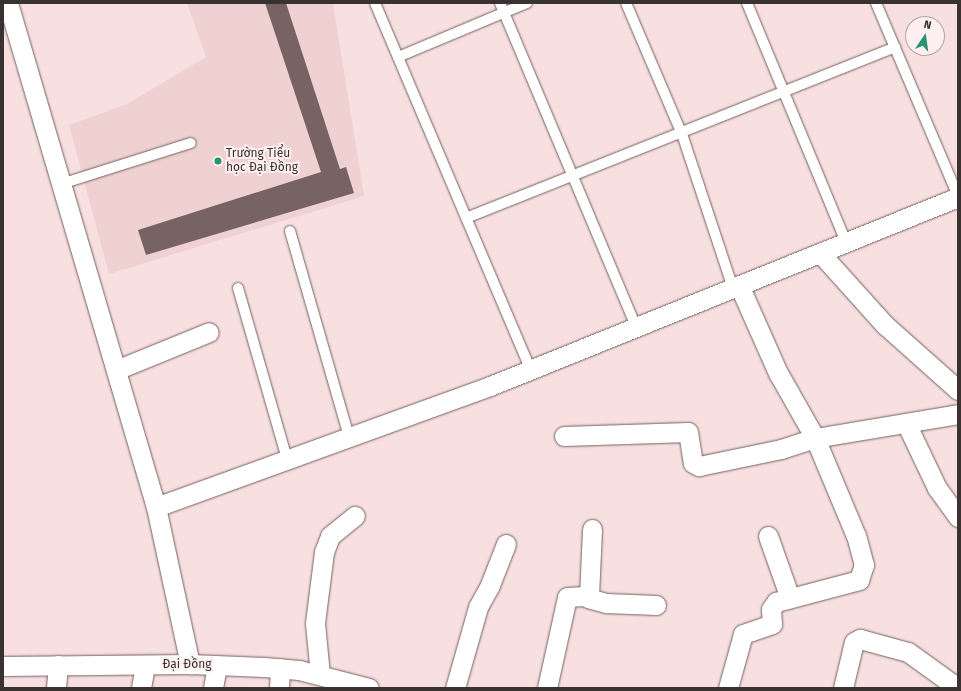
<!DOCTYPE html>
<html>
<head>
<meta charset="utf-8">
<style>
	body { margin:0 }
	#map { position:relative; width:961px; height:691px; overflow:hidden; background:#f8e0e0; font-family:"Fira Sans",sans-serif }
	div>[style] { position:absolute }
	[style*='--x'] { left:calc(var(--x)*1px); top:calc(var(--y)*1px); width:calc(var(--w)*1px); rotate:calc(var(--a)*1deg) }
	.built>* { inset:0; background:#f0d1d1 }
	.building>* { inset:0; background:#776363 }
	.roads { filter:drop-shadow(0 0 1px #746060) drop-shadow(0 0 1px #746060) }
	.service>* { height:10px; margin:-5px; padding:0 5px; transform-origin:5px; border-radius:5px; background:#fff }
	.minor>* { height:19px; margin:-9.5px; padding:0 9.5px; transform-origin:9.5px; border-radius:9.5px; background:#fff }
	.dots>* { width:11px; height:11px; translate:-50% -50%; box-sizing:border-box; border:2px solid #fef0f0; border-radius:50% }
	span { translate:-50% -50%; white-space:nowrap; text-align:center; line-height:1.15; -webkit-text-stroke:4px #fef0f0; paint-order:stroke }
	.poi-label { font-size:12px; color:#3a3131 }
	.left { translate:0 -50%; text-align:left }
	.street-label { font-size:12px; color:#3a3131 }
	.frame { position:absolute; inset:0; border:4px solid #3a3131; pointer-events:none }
	.north { position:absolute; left:905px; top:16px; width:40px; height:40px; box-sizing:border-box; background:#fef0f0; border:1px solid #b0a4a4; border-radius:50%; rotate:13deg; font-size:11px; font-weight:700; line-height:16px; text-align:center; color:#3a3131 }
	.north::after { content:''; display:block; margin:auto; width:14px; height:18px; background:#289473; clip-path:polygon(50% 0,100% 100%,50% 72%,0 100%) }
</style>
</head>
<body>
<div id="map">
	<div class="built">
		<div style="clip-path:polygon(187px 3px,333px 3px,364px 196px,109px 274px,69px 125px,127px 104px,206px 57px)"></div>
	</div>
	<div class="building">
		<div style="clip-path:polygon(265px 3px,286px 3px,340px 169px,346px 167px,354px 193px,146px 255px,138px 230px,321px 172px)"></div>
	</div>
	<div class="roads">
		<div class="service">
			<div style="--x:375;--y:3;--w:397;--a:67"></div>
			<div style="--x:500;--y:3;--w:351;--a:67.2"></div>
			<div style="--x:626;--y:3;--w:142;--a:66.9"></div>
			<div style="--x:682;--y:134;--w:162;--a:71.7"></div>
			<div style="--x:747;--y:3;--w:259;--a:67.5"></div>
			<div style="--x:876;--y:3;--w:210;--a:67"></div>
			<div style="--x:398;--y:57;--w:140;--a:-22.7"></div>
			<div style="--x:61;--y:184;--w:136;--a:-17.5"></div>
			<div style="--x:466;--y:218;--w:462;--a:-21.7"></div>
			<div style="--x:290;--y:231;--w:214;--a:74"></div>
			<div style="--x:238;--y:288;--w:178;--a:74"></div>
		</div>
		<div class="minor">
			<div style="--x:8;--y:3;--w:525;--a:73.64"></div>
			<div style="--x:156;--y:507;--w:161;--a:77.8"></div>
			<div style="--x:821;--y:254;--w:96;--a:48"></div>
			<div style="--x:885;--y:325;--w:98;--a:41.7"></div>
			<div style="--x:116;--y:370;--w:100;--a:-22.2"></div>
			<div style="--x:906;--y:423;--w:72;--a:64.5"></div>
			<div style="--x:937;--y:488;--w:36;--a:54"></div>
			<div style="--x:564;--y:436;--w:124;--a:-1.8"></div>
			<div style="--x:688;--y:432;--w:31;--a:81"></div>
			<div style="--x:693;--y:463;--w:7;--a:27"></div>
			<div style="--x:699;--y:466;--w:84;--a:-11.7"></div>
			<div style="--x:781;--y:449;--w:36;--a:-18"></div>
			<div style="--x:815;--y:438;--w:145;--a:-9.5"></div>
			<div style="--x:156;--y:507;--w:355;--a:-19.9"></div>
			<div style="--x:490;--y:386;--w:505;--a:-21.99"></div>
			<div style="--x:768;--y:536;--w:66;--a:70.5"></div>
			<div style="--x:588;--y:598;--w:19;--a:16"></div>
			<div style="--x:606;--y:603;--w:50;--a:2.3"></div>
			<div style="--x:3;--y:666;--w:187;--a:-0.6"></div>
			<div style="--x:190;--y:664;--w:74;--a:2.3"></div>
			<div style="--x:264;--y:667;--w:35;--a:5"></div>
			<div style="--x:299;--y:670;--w:72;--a:14.4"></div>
			<div style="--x:320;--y:675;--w:52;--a:-95.5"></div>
			<div style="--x:315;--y:623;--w:72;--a:-82.8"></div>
			<div style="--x:324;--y:552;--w:17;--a:-69"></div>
			<div style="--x:330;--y:536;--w:32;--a:-39"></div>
			<div style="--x:56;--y:688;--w:23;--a:-85"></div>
			<div style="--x:141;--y:688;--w:23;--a:-80"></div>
			<div style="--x:213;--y:688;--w:23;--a:-80"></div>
			<div style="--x:279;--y:688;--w:20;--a:-87"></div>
			<div style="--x:455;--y:688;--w:84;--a:-74.1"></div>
			<div style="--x:478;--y:607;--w:25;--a:-61"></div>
			<div style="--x:490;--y:585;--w:44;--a:-68.7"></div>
			<div style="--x:547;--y:688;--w:93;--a:-77.6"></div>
			<div style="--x:567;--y:597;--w:22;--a:-3"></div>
			<div style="--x:589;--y:596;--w:67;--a:-87.4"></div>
			<div style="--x:728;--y:688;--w:56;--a:-74.5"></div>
			<div style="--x:743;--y:634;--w:31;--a:-19"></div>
			<div style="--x:772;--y:624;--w:15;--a:-94"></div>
			<div style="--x:771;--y:609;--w:9;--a:-54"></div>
			<div style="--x:776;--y:602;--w:86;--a:-14.8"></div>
			<div style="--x:859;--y:580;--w:16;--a:-72"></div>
			<div style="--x:864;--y:565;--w:30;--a:-105"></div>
			<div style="--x:856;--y:536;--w:106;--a:-112.7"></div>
			<div style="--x:815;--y:438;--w:75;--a:-119.6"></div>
			<div style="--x:778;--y:373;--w:96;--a:-113.9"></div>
			<div style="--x:843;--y:688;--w:47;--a:-76.6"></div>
			<div style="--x:854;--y:642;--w:7;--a:-27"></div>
			<div style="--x:860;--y:639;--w:50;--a:15.2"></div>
			<div style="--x:908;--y:652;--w:62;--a:35.8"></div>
		</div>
	</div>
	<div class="dots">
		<div style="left:218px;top:161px;background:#289473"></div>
	</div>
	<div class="poi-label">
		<span class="left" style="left:226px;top:161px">Trường Tiểu<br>học Đại Đồng</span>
	</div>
	<div class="street-label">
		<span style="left:187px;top:665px">Đại Đồng</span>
	</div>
	<div class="frame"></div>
	<div class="north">N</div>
</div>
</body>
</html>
